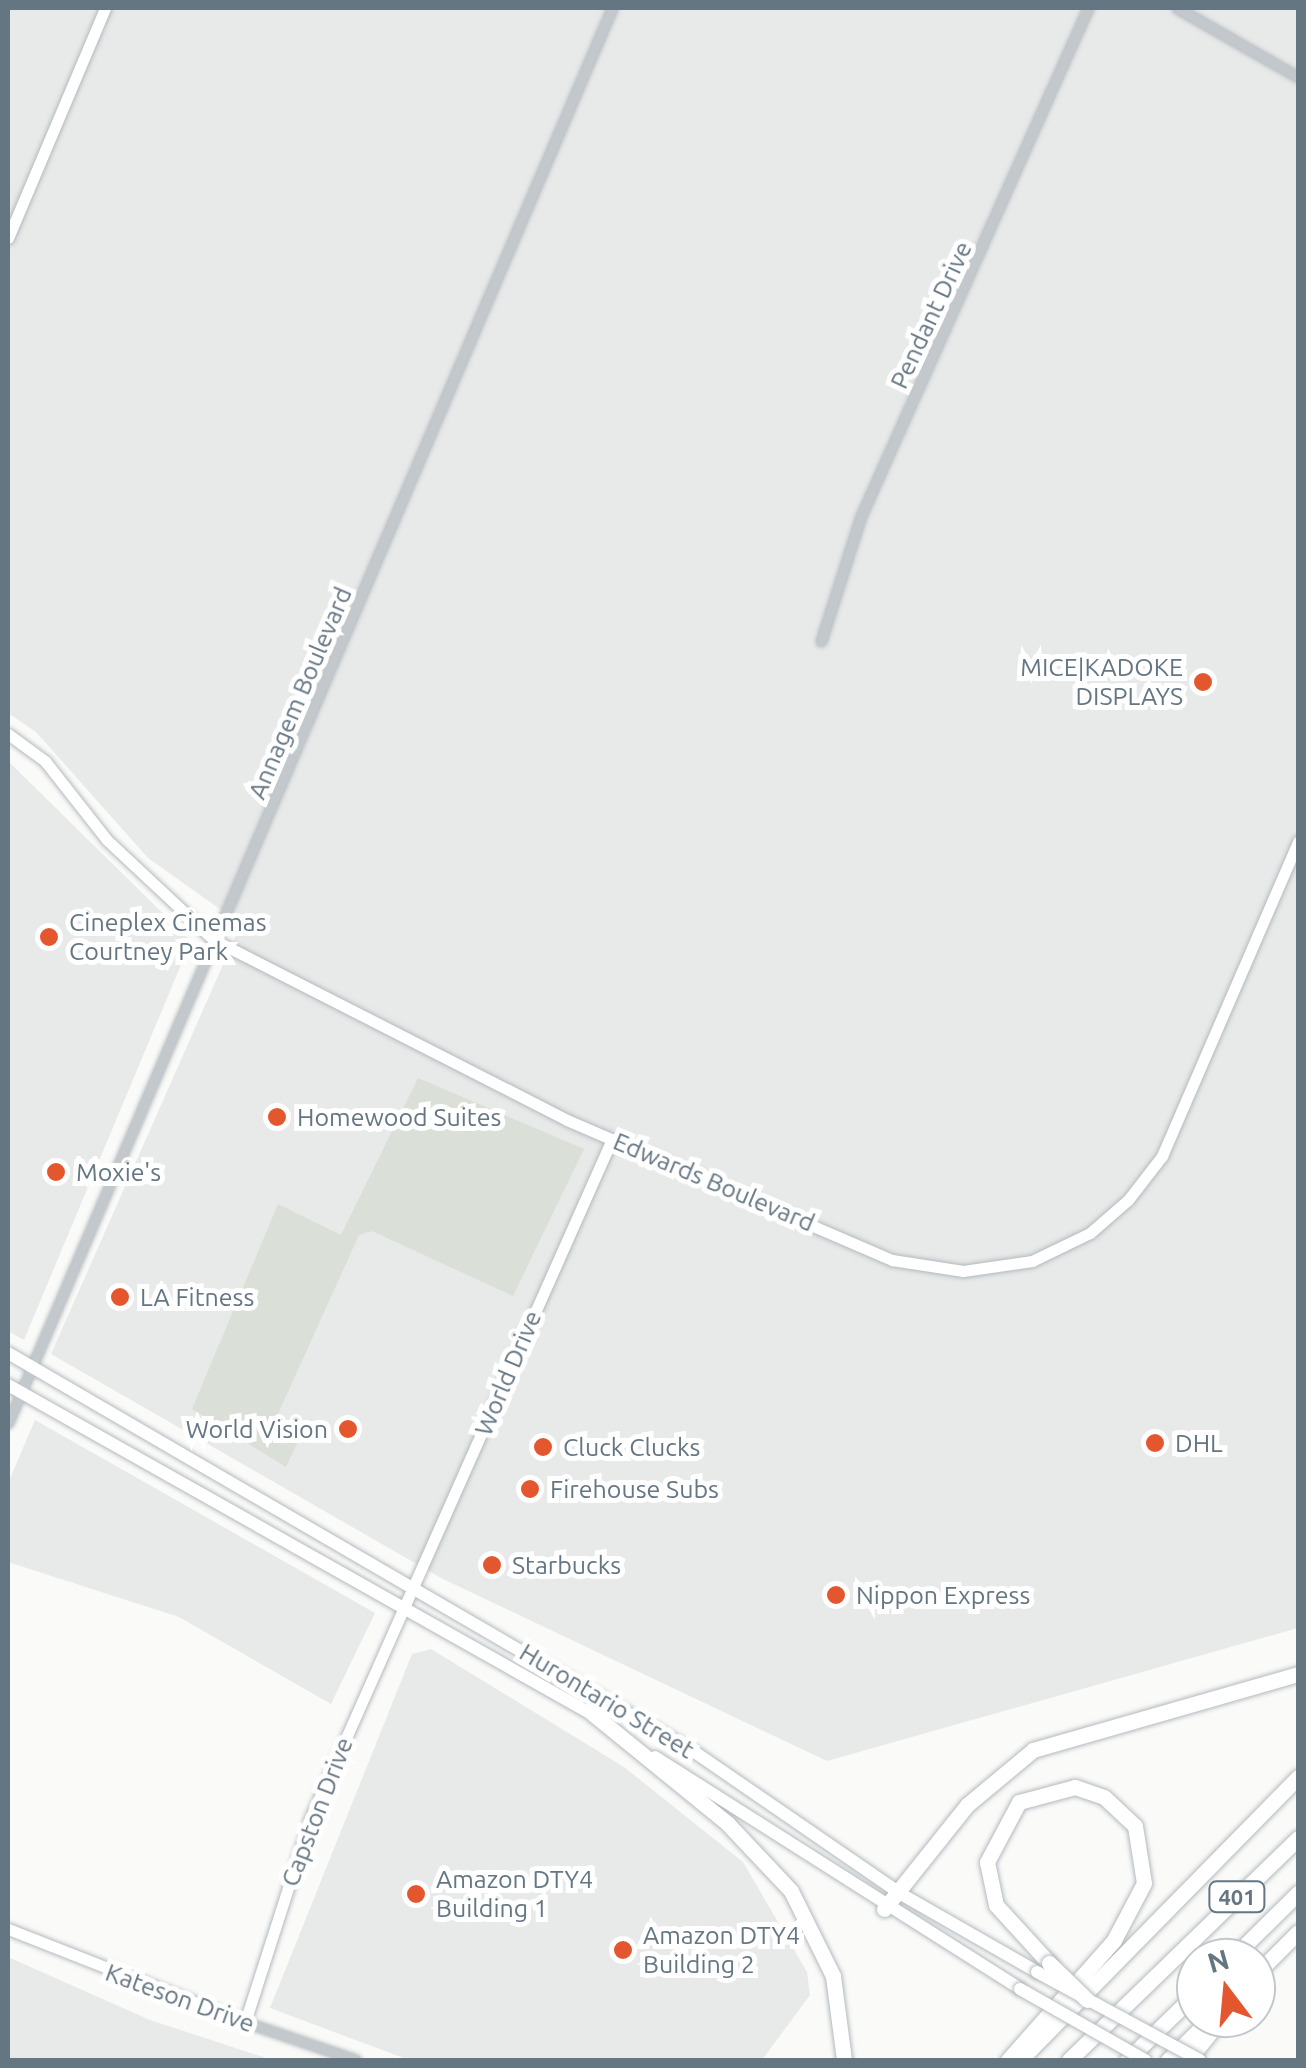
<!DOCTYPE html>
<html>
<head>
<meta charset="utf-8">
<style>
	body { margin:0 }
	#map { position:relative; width:1306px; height:2068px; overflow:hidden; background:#fafaf8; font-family:Ubuntu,sans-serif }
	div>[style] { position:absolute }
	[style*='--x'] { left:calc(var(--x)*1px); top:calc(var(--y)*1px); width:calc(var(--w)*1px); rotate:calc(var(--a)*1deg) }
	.built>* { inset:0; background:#e8e9e9 }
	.green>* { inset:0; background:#dadfd7 }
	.roads { filter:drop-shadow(0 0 2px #b3babf) drop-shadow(0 0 2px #b3babf) }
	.street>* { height:9px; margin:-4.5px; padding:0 4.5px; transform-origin:4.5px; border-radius:4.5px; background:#c3c8cc }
	.secondary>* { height:11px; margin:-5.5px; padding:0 5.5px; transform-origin:5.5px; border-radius:5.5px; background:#fff }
	.primary>* { height:12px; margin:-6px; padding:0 6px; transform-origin:6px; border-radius:6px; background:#fff }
	.highway>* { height:15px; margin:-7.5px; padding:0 7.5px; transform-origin:7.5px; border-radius:7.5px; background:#fff }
	.bridges { filter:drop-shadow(0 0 2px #b5babe) drop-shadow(0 0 2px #b5babe) }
	.primary-bridge>* { height:12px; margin:-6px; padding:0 6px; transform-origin:6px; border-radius:6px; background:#fff }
	.highway-bridge>* { height:15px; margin:-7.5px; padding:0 7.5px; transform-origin:7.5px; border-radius:7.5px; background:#fff }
	.dots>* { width:28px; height:28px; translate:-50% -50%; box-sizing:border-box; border:5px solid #fff; border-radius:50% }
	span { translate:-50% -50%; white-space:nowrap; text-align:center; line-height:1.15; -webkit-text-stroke:10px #fff; paint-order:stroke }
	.shield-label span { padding:2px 8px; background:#fff; border:2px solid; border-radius:8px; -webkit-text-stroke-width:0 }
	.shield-label { font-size:22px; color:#657683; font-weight:700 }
	.street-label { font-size:25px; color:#657683 }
	.poi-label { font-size:25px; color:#657683 }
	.right { translate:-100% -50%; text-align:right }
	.left { translate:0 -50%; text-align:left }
	.frame { position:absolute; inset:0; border:10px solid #657683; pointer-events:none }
	.north { position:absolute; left:1176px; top:1938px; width:100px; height:100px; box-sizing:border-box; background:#fff; border:2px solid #c1c8cd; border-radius:50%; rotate:344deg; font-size:28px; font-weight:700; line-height:40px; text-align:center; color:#657683 }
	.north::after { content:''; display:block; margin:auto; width:35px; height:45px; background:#e4572e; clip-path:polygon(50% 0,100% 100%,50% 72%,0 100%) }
</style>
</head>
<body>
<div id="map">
	<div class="built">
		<div style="clip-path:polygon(8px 8px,1298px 8px,1298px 1628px,827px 1761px,441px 1578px,51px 1354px,241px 924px,148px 858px,36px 732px,8px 713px)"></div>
		<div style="clip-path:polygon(8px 761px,191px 941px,24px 1340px,8px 1331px)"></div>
		<div style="clip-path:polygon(35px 1420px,375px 1613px,331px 1704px,179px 1617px,8px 1562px,8px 1483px)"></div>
		<div style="clip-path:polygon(431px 1649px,624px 1767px,743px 1862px,807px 1972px,810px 1995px,762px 2060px,409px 2060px,270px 2008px,412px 1654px)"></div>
		<div style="clip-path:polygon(8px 1957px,150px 2020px,272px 2060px,8px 2060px)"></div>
	</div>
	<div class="green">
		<div style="clip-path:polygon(418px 1078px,584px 1149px,513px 1296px,372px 1231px,359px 1235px,277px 1416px,303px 1431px,286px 1467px,192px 1409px,278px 1204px,341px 1235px)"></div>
	</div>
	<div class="roads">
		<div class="street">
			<div style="--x:1177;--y:8;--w:139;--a:29.7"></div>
			<div style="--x:821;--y:641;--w:131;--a:-72.3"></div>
			<div style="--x:861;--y:516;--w:556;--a:-65.92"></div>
			<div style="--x:8;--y:1423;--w:1539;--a:-66.88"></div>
			<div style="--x:245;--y:2022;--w:117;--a:18.9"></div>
		</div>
		<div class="secondary">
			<div style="--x:8;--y:238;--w:250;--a:-67.1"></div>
			<div style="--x:8;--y:734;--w:46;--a:36.1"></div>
			<div style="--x:45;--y:761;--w:100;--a:51.9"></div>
			<div style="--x:107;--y:840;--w:146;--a:43.1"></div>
			<div style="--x:214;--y:940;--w:396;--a:27"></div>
			<div style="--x:567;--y:1120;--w:354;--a:23.3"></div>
			<div style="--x:892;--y:1260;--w:72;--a:8.8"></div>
			<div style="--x:963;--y:1271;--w:70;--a:-8.2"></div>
			<div style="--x:1032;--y:1261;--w:64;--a:-25.8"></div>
			<div style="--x:1090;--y:1233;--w:50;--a:-41"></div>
			<div style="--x:1128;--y:1200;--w:56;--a:-52.3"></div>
			<div style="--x:1162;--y:1156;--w:343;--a:-66.6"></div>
			<div style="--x:8;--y:1929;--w:255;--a:21.4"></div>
			<div style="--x:245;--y:2022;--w:213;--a:-72.2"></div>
			<div style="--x:310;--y:1819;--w:744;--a:-66.05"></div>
		</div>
		<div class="primary">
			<div style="--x:8;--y:1353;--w:796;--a:30.17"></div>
			<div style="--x:696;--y:1753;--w:249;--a:34.5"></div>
			<div style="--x:901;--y:1894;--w:157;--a:29.8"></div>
			<div style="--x:8;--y:1385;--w:676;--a:29.41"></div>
			<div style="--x:655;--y:1757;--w:432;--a:32.4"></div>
		</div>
		<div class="highway">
			<div style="--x:593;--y:1714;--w:173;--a:39.1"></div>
			<div style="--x:727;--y:1823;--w:93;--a:46.7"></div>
			<div style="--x:791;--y:1891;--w:95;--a:63.7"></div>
			<div style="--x:833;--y:1976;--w:85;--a:82.5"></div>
			<div style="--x:884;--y:1909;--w:133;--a:-51.4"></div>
			<div style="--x:967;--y:1805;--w:86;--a:-39.8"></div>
			<div style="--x:1033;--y:1750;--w:276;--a:-16"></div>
			<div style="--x:1232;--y:1958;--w:93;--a:-44.6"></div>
			<div style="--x:1256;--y:1974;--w:59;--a:-45"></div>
			<div style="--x:1008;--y:2060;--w:160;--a:-48.5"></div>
			<div style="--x:1114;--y:1940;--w:64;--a:-62.2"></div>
			<div style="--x:1144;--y:1883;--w:58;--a:-99"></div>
			<div style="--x:1135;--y:1826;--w:42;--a:-136.9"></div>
			<div style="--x:1104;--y:1797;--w:31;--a:-161"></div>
			<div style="--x:1075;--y:1787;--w:58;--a:165"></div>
			<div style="--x:1019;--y:1802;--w:68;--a:118.1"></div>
			<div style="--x:987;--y:1862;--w:44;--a:78.2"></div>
			<div style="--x:996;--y:1905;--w:79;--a:47.6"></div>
			<div style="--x:1020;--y:2060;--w:397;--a:-45.5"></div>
			<div style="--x:1069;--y:2060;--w:319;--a:-44.1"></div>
			<div style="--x:1127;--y:2060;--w:96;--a:-44.2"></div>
			<div style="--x:1168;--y:2060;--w:60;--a:-44.3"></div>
			<div style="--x:1188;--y:2060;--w:54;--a:-51"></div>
		</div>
	</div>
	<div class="bridges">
		<div class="primary-bridge">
			<div style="--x:1037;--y:1972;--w:185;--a:28.4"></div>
			<div style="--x:1020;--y:1989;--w:144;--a:29.6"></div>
		</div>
		<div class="highway-bridge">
			<div style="--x:1049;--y:1963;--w:53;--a:44.2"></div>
		</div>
	</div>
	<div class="dots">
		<div style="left:1203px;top:682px;background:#e4572e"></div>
		<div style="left:49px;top:937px;background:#e4572e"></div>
		<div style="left:277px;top:1117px;background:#e4572e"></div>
		<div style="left:56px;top:1172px;background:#e4572e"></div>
		<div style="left:120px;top:1297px;background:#e4572e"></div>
		<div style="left:348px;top:1429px;background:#e4572e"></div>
		<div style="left:1155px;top:1443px;background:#e4572e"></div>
		<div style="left:543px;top:1447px;background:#e4572e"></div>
		<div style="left:530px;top:1489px;background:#e4572e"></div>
		<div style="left:492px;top:1565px;background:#e4572e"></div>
		<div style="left:836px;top:1595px;background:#e4572e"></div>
		<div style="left:416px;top:1894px;background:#e4572e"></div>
		<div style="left:623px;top:1950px;background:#e4572e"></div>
	</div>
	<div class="shield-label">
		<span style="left:1237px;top:1897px">401</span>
	</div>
	<div class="street-label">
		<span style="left:931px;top:315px;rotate:-65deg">Pendant Drive</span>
		<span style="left:300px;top:693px;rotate:-67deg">Annagem Boulevard</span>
		<span style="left:714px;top:1182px;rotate:23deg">Edwards Boulevard</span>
		<span style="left:508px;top:1373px;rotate:-67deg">World Drive</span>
		<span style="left:607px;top:1701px;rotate:31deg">Hurontario Street</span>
		<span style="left:317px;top:1812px;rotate:-69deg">Capston Drive</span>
		<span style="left:180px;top:1998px;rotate:20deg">Kateson Drive</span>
	</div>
	<div class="poi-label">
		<span class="right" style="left:1183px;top:682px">MICE|KADOKE<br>DISPLAYS</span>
		<span class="left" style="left:69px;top:937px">Cineplex Cinemas<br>Courtney Park</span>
		<span class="left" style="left:297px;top:1117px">Homewood Suites</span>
		<span class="left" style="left:76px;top:1172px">Moxie's</span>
		<span class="left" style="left:140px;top:1297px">LA Fitness</span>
		<span class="right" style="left:328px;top:1429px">World Vision</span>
		<span class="left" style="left:1175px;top:1443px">DHL</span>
		<span class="left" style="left:563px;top:1447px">Cluck Clucks</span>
		<span class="left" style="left:550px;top:1489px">Firehouse Subs</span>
		<span class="left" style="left:512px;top:1565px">Starbucks</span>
		<span class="left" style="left:856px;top:1595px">Nippon Express</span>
		<span class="left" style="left:436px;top:1894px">Amazon DTY4<br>Building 1</span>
		<span class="left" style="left:643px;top:1950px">Amazon DTY4<br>Building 2</span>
	</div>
	<div class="frame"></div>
	<div class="north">N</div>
</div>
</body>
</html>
